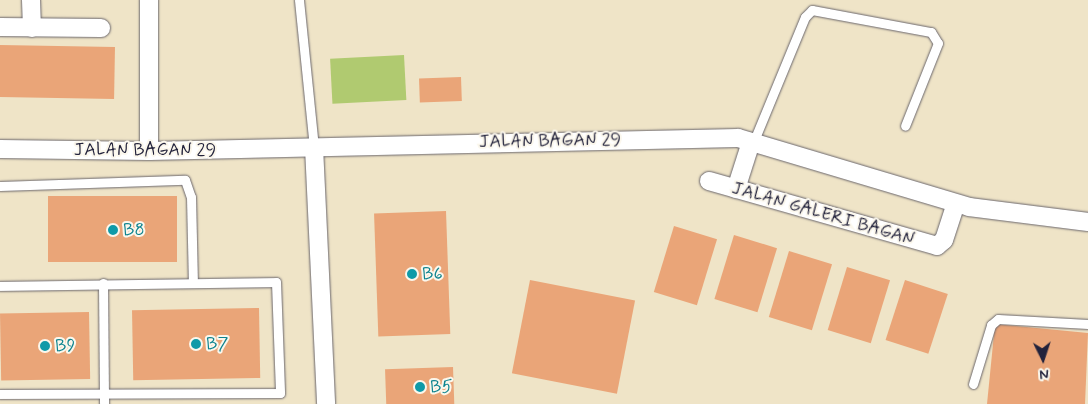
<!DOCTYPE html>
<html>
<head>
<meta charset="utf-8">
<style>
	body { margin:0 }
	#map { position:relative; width:1088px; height:404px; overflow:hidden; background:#efe4c7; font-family:Mynerve,sans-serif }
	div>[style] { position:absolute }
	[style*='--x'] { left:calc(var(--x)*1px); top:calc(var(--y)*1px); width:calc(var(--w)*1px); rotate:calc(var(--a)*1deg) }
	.green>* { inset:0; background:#b0ca70; transform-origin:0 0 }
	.building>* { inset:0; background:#eaa578; transform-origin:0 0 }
	.roads { filter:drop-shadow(0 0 1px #6a666c) drop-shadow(0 0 1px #6a666c) }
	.lane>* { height:9px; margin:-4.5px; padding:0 4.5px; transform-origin:4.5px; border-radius:4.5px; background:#fff }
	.street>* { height:18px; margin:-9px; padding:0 9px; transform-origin:9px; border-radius:9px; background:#fff }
	.dots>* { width:14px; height:14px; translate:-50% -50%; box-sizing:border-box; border:2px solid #fbf7ec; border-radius:50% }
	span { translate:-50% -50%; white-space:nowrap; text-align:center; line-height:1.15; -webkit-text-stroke:4px #fbf7ec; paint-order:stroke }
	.street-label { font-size:18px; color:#22223b }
	.culture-label { font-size:18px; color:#0d838f }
	.left { translate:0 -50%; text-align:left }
	.north { position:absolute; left:1018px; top:334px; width:50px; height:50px; -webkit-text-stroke:4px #fbf7ec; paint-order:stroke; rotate:176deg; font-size:14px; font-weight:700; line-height:20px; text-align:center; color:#22223b }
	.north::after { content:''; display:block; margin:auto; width:18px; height:22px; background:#22223b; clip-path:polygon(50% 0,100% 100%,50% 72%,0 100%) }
</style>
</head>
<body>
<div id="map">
	<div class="green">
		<div style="left:404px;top:55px;width:45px;height:74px;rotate:87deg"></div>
	</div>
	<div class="building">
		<div style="left:0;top:45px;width:115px;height:52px;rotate:1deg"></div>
		<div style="left:461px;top:77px;width:24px;height:42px;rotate:88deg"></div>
		<div style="left:177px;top:196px;width:66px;height:129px;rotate:90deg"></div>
		<div style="left:446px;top:211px;width:123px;height:72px;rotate:88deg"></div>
		<div style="left:674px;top:226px;width:45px;height:69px;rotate:17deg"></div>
		<div style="left:734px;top:235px;width:45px;height:67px;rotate:17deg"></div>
		<div style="left:789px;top:251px;width:45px;height:69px;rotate:17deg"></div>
		<div style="left:847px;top:267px;width:45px;height:66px;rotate:17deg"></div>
		<div style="left:530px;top:280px;width:107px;height:95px;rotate:11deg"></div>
		<div style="left:905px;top:280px;width:45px;height:63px;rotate:18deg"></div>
		<div style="left:259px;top:308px;width:70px;height:127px;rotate:89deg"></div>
		<div style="left:89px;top:312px;width:67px;height:89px;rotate:89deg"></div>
		<div style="clip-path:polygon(995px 324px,1088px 333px,1085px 404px,987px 404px)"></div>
		<div style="left:453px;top:367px;width:37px;height:68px;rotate:88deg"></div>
	</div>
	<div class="roads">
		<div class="lane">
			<div style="--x:299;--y:0;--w:148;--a:84.2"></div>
			<div style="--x:753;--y:143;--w:136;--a:-67.6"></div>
			<div style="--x:805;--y:17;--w:10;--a:-45"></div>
			<div style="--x:812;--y:10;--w:121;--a:10.5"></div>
			<div style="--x:931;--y:32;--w:13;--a:58"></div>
			<div style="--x:938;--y:43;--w:89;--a:111.7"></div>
			<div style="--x:0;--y:186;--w:185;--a:-1.9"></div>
			<div style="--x:185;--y:180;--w:18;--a:71"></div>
			<div style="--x:191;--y:197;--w:85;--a:88.7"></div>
			<div style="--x:103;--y:283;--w:121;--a:89.5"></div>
			<div style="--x:0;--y:286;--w:276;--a:-0.8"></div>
			<div style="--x:276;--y:282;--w:111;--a:87.9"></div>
			<div style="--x:280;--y:393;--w:280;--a:179.8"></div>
			<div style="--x:973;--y:384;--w:62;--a:-73"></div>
			<div style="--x:991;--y:325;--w:9;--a:-41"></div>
			<div style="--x:998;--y:319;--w:90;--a:3.2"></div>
		</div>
		<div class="street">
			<div style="--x:31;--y:0;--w:28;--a:88"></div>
			<div style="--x:149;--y:0;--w:151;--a:90"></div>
			<div style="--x:0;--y:27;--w:101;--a:0.6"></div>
			<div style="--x:314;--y:147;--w:257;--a:87.3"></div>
			<div style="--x:0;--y:149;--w:149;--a:0.8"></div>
			<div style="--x:149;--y:151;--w:589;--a:-1.26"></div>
			<div style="--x:738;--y:138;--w:241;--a:16.6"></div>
			<div style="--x:969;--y:207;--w:120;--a:7.2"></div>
			<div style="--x:709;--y:181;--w:237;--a:15.9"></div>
			<div style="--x:937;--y:246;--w:9;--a:-41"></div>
			<div style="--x:944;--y:240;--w:38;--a:-72"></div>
			<div style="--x:736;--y:189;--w:49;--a:-72.3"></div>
		</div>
	</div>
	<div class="dots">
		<div style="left:113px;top:230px;background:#0f9aa8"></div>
		<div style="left:412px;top:274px;background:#0f9aa8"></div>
		<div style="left:196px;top:344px;background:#0f9aa8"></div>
		<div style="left:45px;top:346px;background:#0f9aa8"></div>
		<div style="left:420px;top:387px;background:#0f9aa8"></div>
	</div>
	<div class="street-label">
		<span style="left:550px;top:141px;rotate:-1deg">JALAN BAGAN 29</span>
		<span style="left:145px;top:150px">JALAN BAGAN 29</span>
		<span style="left:823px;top:214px;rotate:16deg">JALAN GALERI BAGAN</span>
	</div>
	<div class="culture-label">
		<span class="left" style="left:123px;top:230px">B8</span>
		<span class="left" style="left:422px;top:274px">B6</span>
		<span class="left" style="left:206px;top:344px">B7</span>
		<span class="left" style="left:55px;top:346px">B9</span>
		<span class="left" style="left:430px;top:387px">B5</span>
	</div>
	<div class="north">N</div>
</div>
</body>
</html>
